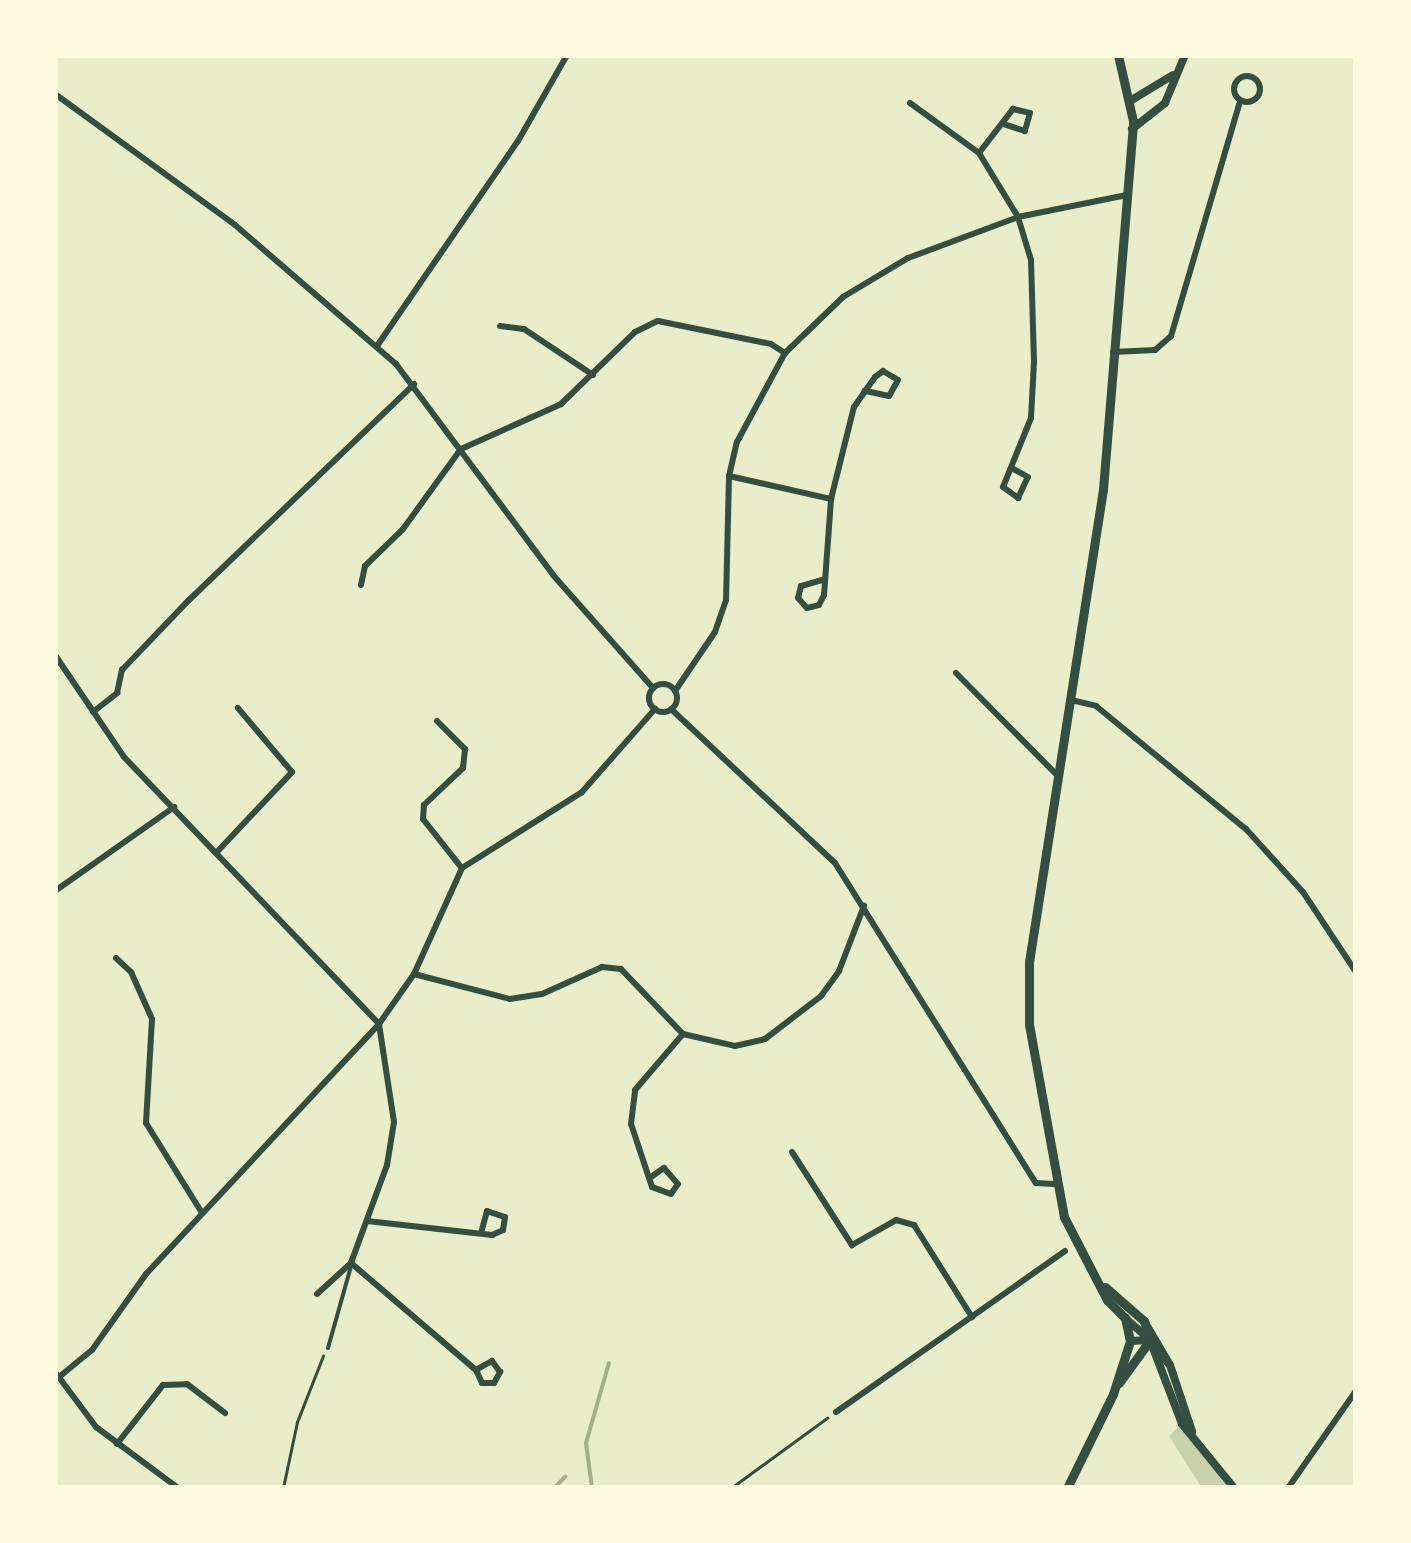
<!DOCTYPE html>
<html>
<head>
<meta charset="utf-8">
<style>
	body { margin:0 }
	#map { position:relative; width:1411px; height:1543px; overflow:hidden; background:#e9edc9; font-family:Lato,sans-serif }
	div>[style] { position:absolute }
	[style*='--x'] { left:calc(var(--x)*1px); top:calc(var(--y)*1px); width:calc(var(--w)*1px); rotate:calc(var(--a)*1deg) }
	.green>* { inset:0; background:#cad2ad }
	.stream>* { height:4px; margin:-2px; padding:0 2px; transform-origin:2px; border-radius:2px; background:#a3b18a }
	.path>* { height:2.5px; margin:-1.25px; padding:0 1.25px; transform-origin:1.25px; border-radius:1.25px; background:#344e41 }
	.service>* { height:4px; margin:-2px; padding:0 2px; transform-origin:2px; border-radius:2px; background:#344e41 }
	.minor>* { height:6px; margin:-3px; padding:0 3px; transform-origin:3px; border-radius:3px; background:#344e41 }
	.minor>.ring { margin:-3px; padding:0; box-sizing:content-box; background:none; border:6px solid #344e41; border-radius:50% }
	.tertiary>* { height:8px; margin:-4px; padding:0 4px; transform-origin:4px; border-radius:4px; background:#344e41 }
	.secondary>* { height:9px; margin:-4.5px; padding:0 4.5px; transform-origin:4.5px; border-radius:4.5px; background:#344e41 }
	span { translate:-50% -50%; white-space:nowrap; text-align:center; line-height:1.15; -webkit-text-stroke:8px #fefae0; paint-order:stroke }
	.frame { position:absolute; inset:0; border:58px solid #fefae0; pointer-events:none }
</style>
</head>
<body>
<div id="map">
	<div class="green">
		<div style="clip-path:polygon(1181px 1424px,1209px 1460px,1227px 1488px,1202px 1488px,1169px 1436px)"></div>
	</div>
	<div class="stream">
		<div style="--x:554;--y:1488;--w:16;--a:-45"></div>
		<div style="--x:592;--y:1488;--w:45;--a:-97.6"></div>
		<div style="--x:586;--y:1443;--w:83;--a:-74"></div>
	</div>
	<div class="path">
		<div style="--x:283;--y:1488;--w:67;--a:-78"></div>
		<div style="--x:297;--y:1422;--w:71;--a:-68.5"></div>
		<div style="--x:731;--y:1488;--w:119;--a:-36.1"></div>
	</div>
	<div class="service">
		<div style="--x:328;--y:1348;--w:85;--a:-74.3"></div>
	</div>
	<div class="minor">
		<div class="ring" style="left:1234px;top:76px;width:20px;height:20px"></div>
		<div style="--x:55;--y:94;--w:223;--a:36"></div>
		<div style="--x:235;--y:225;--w:213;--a:40.8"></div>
		<div style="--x:396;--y:364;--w:263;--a:53.3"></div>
		<div style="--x:553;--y:575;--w:151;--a:48.5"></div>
		<div style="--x:910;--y:103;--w:85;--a:35.9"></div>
		<div style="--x:979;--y:153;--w:75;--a:58.6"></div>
		<div style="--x:1018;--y:217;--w:45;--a:73.2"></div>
		<div style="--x:1031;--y:260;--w:102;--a:88.3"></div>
		<div style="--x:1034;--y:362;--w:56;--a:93.1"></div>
		<div style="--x:1031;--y:418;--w:74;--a:112.1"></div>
		<div style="--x:1003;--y:487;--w:19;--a:36"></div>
		<div style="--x:1018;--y:498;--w:23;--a:-65"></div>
		<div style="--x:1028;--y:477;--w:18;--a:-151"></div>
		<div style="--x:979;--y:153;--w:56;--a:-52.3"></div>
		<div style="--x:1013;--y:109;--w:17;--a:13"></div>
		<div style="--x:1030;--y:113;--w:19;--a:106"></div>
		<div style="--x:1025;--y:131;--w:23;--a:-162"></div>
		<div style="--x:500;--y:326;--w:24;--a:7"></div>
		<div style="--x:524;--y:329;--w:83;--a:33.7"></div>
		<div style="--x:377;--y:346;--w:249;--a:-55.5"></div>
		<div style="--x:518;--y:141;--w:99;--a:-60.3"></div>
		<div style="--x:1113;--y:352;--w:42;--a:-2.7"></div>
		<div style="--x:1155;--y:350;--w:21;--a:-41"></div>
		<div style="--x:1171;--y:336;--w:245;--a:-73.6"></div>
		<div style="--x:729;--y:476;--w:105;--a:12.7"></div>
		<div style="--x:831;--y:499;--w:95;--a:-76"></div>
		<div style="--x:854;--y:407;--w:19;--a:-55"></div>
		<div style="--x:865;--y:391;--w:17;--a:-54"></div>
		<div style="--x:875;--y:377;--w:10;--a:-37"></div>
		<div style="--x:883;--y:371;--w:17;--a:31"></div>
		<div style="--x:898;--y:380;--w:18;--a:119"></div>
		<div style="--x:889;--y:396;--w:25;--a:-168"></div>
		<div style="--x:822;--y:580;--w:22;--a:164"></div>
		<div style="--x:801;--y:586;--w:12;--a:104"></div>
		<div style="--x:798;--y:598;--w:13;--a:48"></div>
		<div style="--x:807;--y:608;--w:12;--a:-14"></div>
		<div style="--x:819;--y:605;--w:11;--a:-63"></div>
		<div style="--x:824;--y:595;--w:96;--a:-85.8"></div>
		<div style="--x:361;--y:585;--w:19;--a:-78"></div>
		<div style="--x:365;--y:566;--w:53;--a:-44.2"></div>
		<div style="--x:403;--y:529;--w:99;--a:-54.1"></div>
		<div style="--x:461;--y:449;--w:110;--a:-24.2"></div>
		<div style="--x:561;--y:404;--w:103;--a:-44.2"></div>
		<div style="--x:635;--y:332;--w:25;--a:-26"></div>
		<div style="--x:658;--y:321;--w:115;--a:11.5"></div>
		<div style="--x:771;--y:344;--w:17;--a:33"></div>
		<div style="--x:55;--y:655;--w:123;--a:55.9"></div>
		<div style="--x:124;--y:757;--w:369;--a:46.3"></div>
		<div style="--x:379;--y:1024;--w:99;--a:81.3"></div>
		<div style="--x:394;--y:1122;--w:44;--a:99.2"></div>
		<div style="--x:387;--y:1165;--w:104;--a:110.2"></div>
		<div style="--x:351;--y:1263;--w:46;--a:137.6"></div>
		<div style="--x:956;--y:673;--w:144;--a:45.3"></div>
		<div class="ring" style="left:649px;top:684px;width:22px;height:22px"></div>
		<div style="--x:675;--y:691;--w:71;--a:-55.9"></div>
		<div style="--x:715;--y:632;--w:34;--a:-71"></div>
		<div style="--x:726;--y:600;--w:124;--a:-88.6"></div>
		<div style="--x:729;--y:476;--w:35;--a:-77"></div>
		<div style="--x:737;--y:442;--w:101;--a:-61.7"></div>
		<div style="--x:785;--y:353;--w:81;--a:-44"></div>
		<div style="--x:843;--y:297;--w:76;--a:-31"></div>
		<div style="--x:908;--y:258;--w:117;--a:-20.4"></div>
		<div style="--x:1018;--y:217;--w:111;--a:-11.4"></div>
		<div style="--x:1071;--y:700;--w:26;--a:13"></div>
		<div style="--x:1096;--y:706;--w:194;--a:39.4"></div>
		<div style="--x:1246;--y:829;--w:85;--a:47.9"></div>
		<div style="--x:1303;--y:892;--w:96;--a:56.5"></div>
		<div style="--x:671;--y:709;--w:225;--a:43.2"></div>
		<div style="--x:835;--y:863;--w:378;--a:57.9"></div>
		<div style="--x:1036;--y:1183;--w:22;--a:3"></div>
		<div style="--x:93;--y:712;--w:31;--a:-38"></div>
		<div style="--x:117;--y:693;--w:24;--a:-78"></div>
		<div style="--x:122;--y:670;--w:97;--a:-46.3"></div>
		<div style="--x:189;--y:600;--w:312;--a:-43.8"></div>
		<div style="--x:437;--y:721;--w:40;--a:45"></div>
		<div style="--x:465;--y:749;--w:19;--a:96"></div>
		<div style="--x:463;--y:768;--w:54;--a:136.5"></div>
		<div style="--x:424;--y:805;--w:14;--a:94"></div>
		<div style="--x:423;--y:819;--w:61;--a:51.6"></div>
		<div style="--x:216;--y:853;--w:111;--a:-46.8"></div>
		<div style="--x:292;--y:772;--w:84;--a:-130.2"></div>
		<div style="--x:55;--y:891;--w:146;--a:-35.2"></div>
		<div style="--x:116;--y:958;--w:21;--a:43"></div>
		<div style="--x:131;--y:972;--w:51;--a:65.9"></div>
		<div style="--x:152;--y:1019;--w:104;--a:93.3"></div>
		<div style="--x:146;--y:1123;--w:106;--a:58.1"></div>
		<div style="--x:414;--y:974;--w:99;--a:14.6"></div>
		<div style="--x:510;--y:999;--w:32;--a:-9"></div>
		<div style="--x:542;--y:994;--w:66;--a:-24.2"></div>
		<div style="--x:602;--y:967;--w:19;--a:6"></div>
		<div style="--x:621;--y:969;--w:90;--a:46.4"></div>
		<div style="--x:683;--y:1034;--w:53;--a:13"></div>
		<div style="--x:735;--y:1046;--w:31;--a:-13"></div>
		<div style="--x:765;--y:1039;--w:71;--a:-37.5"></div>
		<div style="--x:821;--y:996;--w:31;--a:-54"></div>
		<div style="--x:839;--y:971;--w:70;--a:-69"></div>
		<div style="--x:792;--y:1152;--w:111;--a:57.2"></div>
		<div style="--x:852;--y:1245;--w:51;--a:-29.6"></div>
		<div style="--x:896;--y:1220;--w:19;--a:16"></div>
		<div style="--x:914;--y:1225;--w:109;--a:57.8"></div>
		<div style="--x:651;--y:1177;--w:16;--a:-35"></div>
		<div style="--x:664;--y:1168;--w:21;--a:49"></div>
		<div style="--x:678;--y:1184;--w:12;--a:125"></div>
		<div style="--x:671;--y:1194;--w:20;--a:-160"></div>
		<div style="--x:652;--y:1187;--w:66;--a:-108.4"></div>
		<div style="--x:631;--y:1124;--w:34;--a:-83"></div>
		<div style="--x:635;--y:1090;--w:74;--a:-49.4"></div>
		<div style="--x:367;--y:1221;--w:126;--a:6.4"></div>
		<div style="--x:492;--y:1235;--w:12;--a:-24"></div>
		<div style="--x:503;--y:1230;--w:13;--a:-81"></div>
		<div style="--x:505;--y:1217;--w:19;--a:-162"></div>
		<div style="--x:487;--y:1211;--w:20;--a:105"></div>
		<div style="--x:351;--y:1263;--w:165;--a:40.6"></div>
		<div style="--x:476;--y:1370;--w:14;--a:65"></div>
		<div style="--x:482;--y:1383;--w:12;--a:0"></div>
		<div style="--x:494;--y:1383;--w:13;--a:-61"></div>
		<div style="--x:500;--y:1372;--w:14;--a:-126"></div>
		<div style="--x:492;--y:1361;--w:18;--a:151"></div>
		<div style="--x:55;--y:1372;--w:69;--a:53.3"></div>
		<div style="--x:96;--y:1427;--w:102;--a:36.6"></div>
		<div style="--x:59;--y:1377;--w:43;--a:-39.3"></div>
		<div style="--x:92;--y:1350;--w:93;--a:-54.6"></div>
		<div style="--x:146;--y:1274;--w:342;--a:-47"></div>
		<div style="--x:379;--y:1024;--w:61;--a:-55"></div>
		<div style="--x:414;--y:974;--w:116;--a:-65.6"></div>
		<div style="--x:462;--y:868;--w:142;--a:-32.3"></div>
		<div style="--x:582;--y:792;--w:111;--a:-48.7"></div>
		<div style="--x:836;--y:1412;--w:280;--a:-35.1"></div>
		<div style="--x:117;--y:1444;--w:75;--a:-52.1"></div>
		<div style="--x:163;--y:1385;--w:24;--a:-2"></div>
		<div style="--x:187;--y:1384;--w:48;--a:37.3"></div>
		<div style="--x:1288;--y:1488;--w:118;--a:-55"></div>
	</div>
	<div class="tertiary">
		<div style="--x:1130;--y:101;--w:50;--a:-31.2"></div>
		<div style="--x:1132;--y:129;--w:42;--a:-38.2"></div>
		<div style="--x:1165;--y:103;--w:52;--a:-67.4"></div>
		<div style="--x:1125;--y:1318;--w:33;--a:41"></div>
		<div style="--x:1150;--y:1340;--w:90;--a:69.1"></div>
		<div style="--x:1182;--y:1424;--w:82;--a:50.9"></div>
		<div style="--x:1147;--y:1326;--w:45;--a:59.5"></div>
		<div style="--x:1170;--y:1365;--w:70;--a:71.6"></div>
		<div style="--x:1130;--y:1341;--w:20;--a:-3"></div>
		<div style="--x:1150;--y:1340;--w:29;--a:52"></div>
	</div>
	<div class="secondary">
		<div style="--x:1105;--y:1287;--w:52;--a:41.1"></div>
		<div style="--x:1144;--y:1321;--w:20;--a:72"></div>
		<div style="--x:1150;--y:1340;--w:53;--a:125.8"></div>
		<div style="--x:1067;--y:1488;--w:105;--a:-63.9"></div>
		<div style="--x:1113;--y:1394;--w:56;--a:-72.2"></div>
		<div style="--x:1130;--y:1341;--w:24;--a:-102"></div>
		<div style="--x:1125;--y:1318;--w:25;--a:-135"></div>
		<div style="--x:1107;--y:1300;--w:93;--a:-117.4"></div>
		<div style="--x:1064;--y:1217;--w:196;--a:-100.3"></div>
		<div style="--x:1029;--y:1024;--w:62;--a:-90"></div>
		<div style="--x:1029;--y:962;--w:479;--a:-81.1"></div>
		<div style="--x:1103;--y:489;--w:369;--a:-85.3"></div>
		<div style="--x:1133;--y:121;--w:68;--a:-102.8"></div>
	</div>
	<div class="frame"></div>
</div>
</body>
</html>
